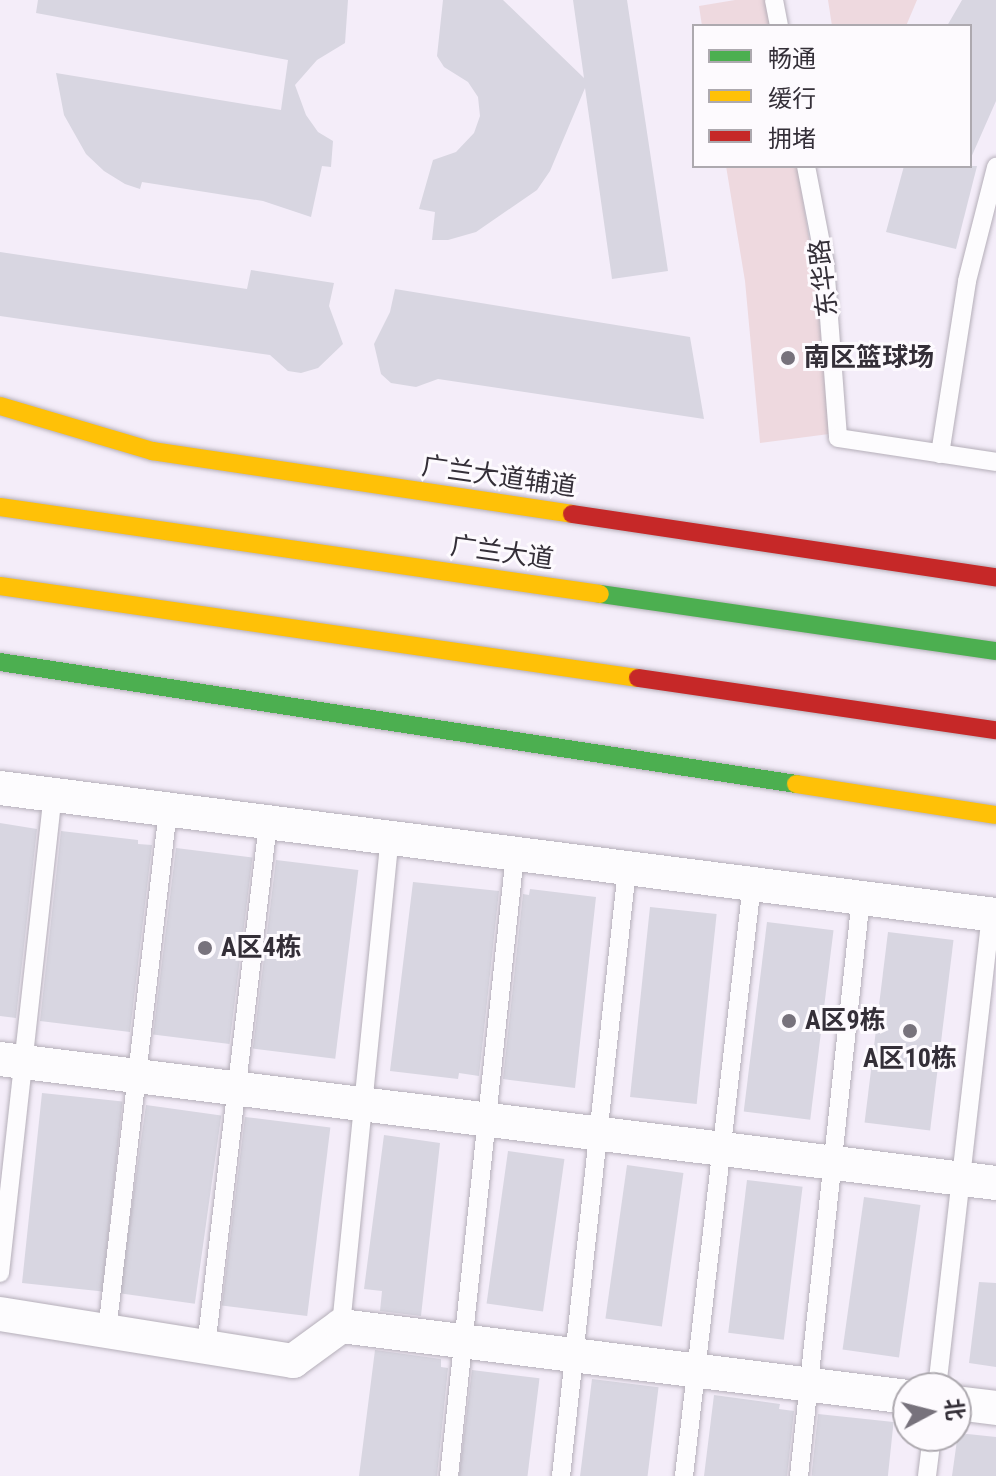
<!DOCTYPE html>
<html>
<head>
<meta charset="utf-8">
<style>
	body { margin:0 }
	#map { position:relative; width:996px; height:1476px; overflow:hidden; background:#f4edf9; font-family:"Roboto Condensed","Noto Sans SC",sans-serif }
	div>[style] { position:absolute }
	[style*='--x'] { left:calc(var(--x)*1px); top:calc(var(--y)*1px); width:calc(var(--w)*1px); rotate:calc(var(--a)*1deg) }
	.green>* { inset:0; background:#eed9df }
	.building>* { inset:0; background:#d8d6e1; transform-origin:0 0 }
	.roads { filter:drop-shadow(0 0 2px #b5afb9) drop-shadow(0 0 2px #b5afb9) }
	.lane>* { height:18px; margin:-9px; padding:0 9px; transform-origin:9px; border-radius:9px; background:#fdfcfe }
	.street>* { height:34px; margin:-17px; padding:0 17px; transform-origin:17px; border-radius:17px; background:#fdfcfe }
	.fast>* { height:18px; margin:-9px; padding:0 9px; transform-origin:9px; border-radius:9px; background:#4caf50 }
	.slow>* { height:18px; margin:-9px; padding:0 9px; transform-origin:9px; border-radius:9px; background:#ffc107 }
	.jam>* { height:18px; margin:-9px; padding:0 9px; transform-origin:9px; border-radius:9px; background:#c62828 }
	.dots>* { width:22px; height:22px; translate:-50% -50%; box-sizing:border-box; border:4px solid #fdfafe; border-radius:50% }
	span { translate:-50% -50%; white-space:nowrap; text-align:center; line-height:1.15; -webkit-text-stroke:6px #fdfafe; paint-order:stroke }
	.street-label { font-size:26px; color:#342f38 }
	.poi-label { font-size:26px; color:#342f38; font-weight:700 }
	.left { translate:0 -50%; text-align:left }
	.legend { position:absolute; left:692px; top:24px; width:280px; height:144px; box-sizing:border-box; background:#fdfafe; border:2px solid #ada9af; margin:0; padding:10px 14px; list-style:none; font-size:24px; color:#342f38 }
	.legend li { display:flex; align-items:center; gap:16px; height:40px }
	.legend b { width:40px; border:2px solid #ada9af }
	.north { position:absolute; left:892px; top:1372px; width:80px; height:80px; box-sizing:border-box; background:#fdfafe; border:2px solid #ada9af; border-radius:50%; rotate:83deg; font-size:22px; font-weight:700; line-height:32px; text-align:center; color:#342f38 }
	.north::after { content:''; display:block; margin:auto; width:28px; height:36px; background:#77727c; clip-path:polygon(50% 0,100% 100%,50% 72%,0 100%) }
</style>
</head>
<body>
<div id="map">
	<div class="green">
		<div style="clip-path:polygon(735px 0,767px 0,772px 26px,702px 26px,699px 6px)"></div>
		<div style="clip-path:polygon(828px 0,917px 0,906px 26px,832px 26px)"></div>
		<div style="clip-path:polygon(726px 166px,797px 166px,816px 279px,829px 434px,760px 443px,745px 281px)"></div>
	</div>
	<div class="building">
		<div style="clip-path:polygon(38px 0,348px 0,345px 43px,317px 60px,295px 85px,306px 115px,318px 132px,333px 141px,331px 167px,322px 166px,311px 217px,263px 201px,142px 182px,140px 189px,125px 184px,104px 171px,86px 154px,64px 115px,56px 73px,281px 110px,288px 60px,36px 13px)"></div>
		<div style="clip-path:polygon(443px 0,503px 0,584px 78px,573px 0,627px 0,668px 271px,612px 279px,585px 88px,550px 171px,537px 190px,476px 232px,448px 240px,432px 240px,435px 212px,419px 209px,433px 160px,456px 152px,474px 133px,480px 116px,478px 97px,468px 82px,444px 67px,437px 56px)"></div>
		<div style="clip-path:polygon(962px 0,996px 0,996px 101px,970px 160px,970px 26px,947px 26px)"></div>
		<div style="clip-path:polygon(904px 166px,977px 166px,956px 249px,886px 232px)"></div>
		<div style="clip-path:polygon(0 252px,247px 289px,251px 270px,334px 283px,329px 306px,343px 344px,318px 368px,301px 373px,288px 371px,270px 355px,0 316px)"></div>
		<div style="clip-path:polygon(395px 289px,690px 337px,704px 419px,438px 379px,416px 387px,391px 383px,381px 374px,374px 344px,390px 312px)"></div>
		<div style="clip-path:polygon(0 823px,37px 829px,16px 1018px,0 1016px)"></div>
		<div style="clip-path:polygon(61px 831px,138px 840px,138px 844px,152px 845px,130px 1032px,40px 1021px)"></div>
		<div style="left:176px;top:848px;width:77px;height:188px;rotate:7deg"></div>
		<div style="left:276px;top:860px;width:83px;height:190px;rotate:7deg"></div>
		<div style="clip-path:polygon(413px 882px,499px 891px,479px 1076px,459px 1073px,458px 1079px,390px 1071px)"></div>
		<div style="clip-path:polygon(530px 889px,596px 897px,575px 1088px,503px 1079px,523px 894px,529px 895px)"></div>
		<div style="left:650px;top:907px;width:67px;height:191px;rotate:6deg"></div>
		<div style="left:767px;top:922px;width:67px;height:191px;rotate:7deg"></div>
		<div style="left:888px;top:932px;width:66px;height:192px;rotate:7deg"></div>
		<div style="left:42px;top:1093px;width:81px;height:191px;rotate:6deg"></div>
		<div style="left:146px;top:1105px;width:76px;height:190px;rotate:8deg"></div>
		<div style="left:245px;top:1117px;width:86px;height:190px;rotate:7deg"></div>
		<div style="clip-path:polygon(384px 1135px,440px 1143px,421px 1316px,380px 1311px,382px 1291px,364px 1289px)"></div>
		<div style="left:508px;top:1151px;width:57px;height:154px;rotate:8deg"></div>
		<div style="left:627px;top:1165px;width:57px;height:155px;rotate:8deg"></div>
		<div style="left:747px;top:1180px;width:56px;height:154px;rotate:7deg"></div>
		<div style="left:864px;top:1197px;width:57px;height:154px;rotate:8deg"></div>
		<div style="clip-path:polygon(979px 1282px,996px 1283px,996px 1367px,969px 1363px)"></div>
		<div style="clip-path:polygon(375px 1350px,441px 1359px,441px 1367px,448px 1368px,437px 1476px,359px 1476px)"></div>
		<div style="left:472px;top:1370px;width:68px;height:107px;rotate:7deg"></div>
		<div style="left:592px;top:1379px;width:67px;height:98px;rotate:7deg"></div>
		<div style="clip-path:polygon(714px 1395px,780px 1404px,779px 1409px,794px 1411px,787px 1476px,704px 1476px)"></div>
		<div style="left:818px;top:1414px;width:76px;height:62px;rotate:6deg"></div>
		<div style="clip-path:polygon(958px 1433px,996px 1437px,996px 1476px,952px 1476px)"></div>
	</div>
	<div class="roads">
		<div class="lane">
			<div style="--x:774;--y:0;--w:26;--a:79"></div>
			<div style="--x:806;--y:166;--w:100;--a:79"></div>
			<div style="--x:825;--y:264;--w:174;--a:85.7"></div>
			<div style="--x:838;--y:438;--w:160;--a:8.6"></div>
			<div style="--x:940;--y:454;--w:175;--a:-81.1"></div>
			<div style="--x:967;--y:281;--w:118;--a:-75.7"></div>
			<div style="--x:0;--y:1273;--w:481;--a:-83.7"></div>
			<div style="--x:341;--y:1326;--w:490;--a:-84.3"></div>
			<div style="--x:107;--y:1331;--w:525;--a:-83.32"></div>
			<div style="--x:206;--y:1347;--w:528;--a:-83.25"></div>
			<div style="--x:937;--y:1388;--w:476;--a:-83.5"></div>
			<div style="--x:449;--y:1476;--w:625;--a:-83.94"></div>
			<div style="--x:561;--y:1476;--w:611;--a:-83.79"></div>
			<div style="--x:684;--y:1476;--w:596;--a:-83.45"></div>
			<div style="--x:799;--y:1476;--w:581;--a:-83.88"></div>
			<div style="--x:927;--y:1476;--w:40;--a:-82.9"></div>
		</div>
		<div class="street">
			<div style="--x:0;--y:788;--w:1004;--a:7.27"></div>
			<div style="--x:0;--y:1059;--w:1004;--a:7.1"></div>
			<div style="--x:0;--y:1314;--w:297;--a:9.1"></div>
			<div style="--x:293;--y:1361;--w:59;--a:-36.1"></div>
			<div style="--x:341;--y:1326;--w:571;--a:7.14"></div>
			<div style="--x:956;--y:1403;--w:40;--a:7.1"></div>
		</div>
		<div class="fast">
			<div style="--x:600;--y:594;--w:400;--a:8.2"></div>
			<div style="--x:0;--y:662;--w:805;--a:8.71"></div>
		</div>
		<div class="slow">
			<div style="--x:0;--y:406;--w:159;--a:16.5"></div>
			<div style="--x:152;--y:451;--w:425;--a:8.5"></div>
			<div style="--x:0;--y:507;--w:606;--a:8.25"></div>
			<div style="--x:0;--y:586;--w:645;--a:8.21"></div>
			<div style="--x:796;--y:784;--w:202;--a:8.8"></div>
		</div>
		<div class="jam">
			<div style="--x:572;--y:514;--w:429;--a:8.5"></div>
			<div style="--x:638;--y:678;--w:362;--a:8.3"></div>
		</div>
	</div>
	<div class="dots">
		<div style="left:788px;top:358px;background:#77727c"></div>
		<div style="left:205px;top:948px;background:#77727c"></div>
		<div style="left:789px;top:1021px;background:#77727c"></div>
		<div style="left:910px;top:1031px;background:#77727c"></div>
	</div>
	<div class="street-label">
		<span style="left:824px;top:278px;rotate:-97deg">东华路</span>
		<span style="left:499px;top:477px;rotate:8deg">广兰大道辅道</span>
		<span style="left:502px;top:553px;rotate:8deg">广兰大道</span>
	</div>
	<div class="poi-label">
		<span class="left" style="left:804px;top:358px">南区篮球场</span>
		<span class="left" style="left:221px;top:948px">A区4栋</span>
		<span class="left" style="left:805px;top:1021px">A区9栋</span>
		<span style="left:910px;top:1059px">A区10栋</span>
	</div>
	<ul class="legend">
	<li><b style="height:10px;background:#4caf50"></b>畅通</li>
	<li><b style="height:10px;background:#ffc107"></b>缓行</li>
	<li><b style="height:10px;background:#c62828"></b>拥堵</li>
	</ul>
	<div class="north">北</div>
</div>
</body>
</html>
